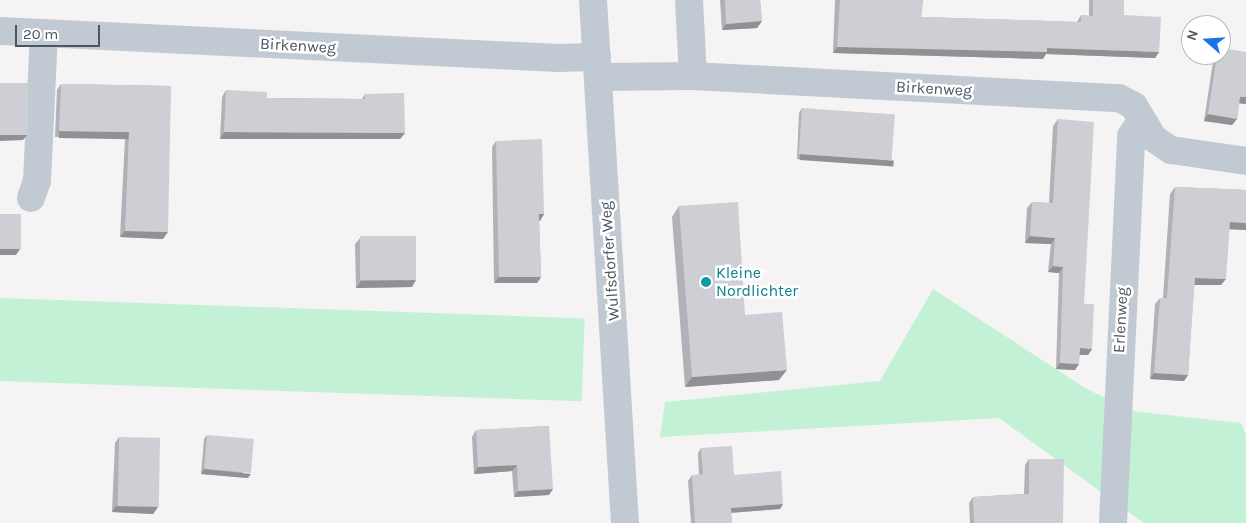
<!DOCTYPE html>
<html>
<head>
<meta charset="utf-8">
<style>
	body { margin:0 }
	#map { position:relative; width:1246px; height:523px; overflow:hidden; background:#f5f3f3; font-family:Karla,sans-serif }
	div>[style] { position:absolute }
	[style*='--x'] { left:calc(var(--x)*1px); top:calc(var(--y)*1px); width:calc(var(--w)*1px); rotate:calc(var(--a)*1deg) }
	.green>* { inset:0; background:#c3f1d5; transform-origin:0 0 }
	.minor>* { height:28px; margin:-14px; padding:0 14px; transform-origin:14px; border-radius:14px; background:#c1cad2 }
	.wall>* { inset:0; background:#b0b2b7 }
	.shaded-wall>* { inset:0; background:#909195; transform-origin:0 0 }
	.building>* { inset:0; background:#cdcfd5; transform-origin:0 0 }
	.dots>* { width:14px; height:14px; translate:-50% -50%; box-sizing:border-box; border:2px solid #fff; border-radius:50% }
	span { translate:-50% -50%; white-space:nowrap; text-align:center; line-height:1.15; -webkit-text-stroke:5px #fff; paint-order:stroke }
	.street-label { font-size:16px; color:#4a5661 }
	.culture-label { font-size:16px; color:#0d838f }
	.left { translate:0 -50%; text-align:left }
	.north { position:absolute; left:1181px; top:15px; width:50px; height:50px; box-sizing:border-box; background:#fff; border:1px solid #b7bbc0; border-radius:50%; rotate:289deg; font-size:14px; font-weight:700; line-height:20px; text-align:center; color:#4a5661 }
	.north::after { content:''; display:block; margin:auto; width:18px; height:22px; background:#1a73e8; clip-path:polygon(50% 0,100% 100%,50% 72%,0 100%) }
	.scale { position:absolute; left:15px; top:25px; width:85px; height:22px; box-sizing:border-box; border:2px solid #4a5661; border-top:0; padding-left:6px; font-size:15px; line-height:18px; white-space:nowrap; color:#4a5661; -webkit-text-stroke:4px #fff; paint-order:stroke }
</style>
</head>
<body>
<div id="map">
	<div class="green">
		<div style="clip-path:polygon(933px 289px,1085px 388px,1131px 411px,1241px 423px,1246px 435px,1246px 523px,1144px 523px,999px 418px,660px 437px,665px 402px,880px 381px)"></div>
		<div style="left:0;top:298px;width:585px;height:83px;rotate:2deg"></div>
	</div>
	<div class="minor">
		<div style="--x:593;--y:0;--w:524;--a:86.5"></div>
		<div style="--x:689;--y:0;--w:76;--a:87"></div>
		<div style="--x:0;--y:31;--w:560;--a:2.77"></div>
		<div style="--x:559;--y:58;--w:38;--a:-2"></div>
		<div style="--x:598;--y:77;--w:95;--a:-0.6"></div>
		<div style="--x:693;--y:76;--w:427;--a:3"></div>
		<div style="--x:1119;--y:98;--w:17;--a:28"></div>
		<div style="--x:1134;--y:106;--w:37;--a:59"></div>
		<div style="--x:1153;--y:138;--w:22;--a:34"></div>
		<div style="--x:1171;--y:150;--w:76;--a:8.3"></div>
		<div style="--x:31;--y:198;--w:18;--a:-71"></div>
		<div style="--x:37;--y:181;--w:148;--a:-87.3"></div>
		<div style="--x:1113;--y:523;--w:387;--a:-87.3"></div>
		<div style="--x:1131;--y:136;--w:18;--a:-56"></div>
	</div>
	<div class="wall">
		<div style="clip-path:polygon(720px 0,760px 0,762px 21px,757px 28px,722px 30px)"></div>
		<div style="clip-path:polygon(835px 0,923px 0,921px 17px,1077px 22px,1081px 15px,1089px 16px,1089px 0,1124px 0,1124px 15px,1159px 52px,1155px 58px,1046px 54px,1043px 59px,833px 53px)"></div>
		<div style="clip-path:polygon(1246px 52px,1246px 104px,1239px 103px,1237px 119px,1232px 125px,1204px 121px,1214px 55px,1221px 55px)"></div>
		<div style="clip-path:polygon(61px 84px,171px 86px,163px 239px,120px 237px,125px 138px,55px 137px,57px 90px)"></div>
		<div style="clip-path:polygon(226px 90px,267px 98px,362px 99px,365px 94px,405px 133px,400px 139px,220px 139px,222px 97px)"></div>
		<div style="clip-path:polygon(802px 108px,890px 165px,797px 159px,799px 113px)"></div>
		<div style="clip-path:polygon(1058px 119px,1084px 304px,1092px 349px,1088px 355px,1080px 355px,1075px 370px,1056px 369px,1059px 273px,1048px 272px,1051px 244px,1025px 243px,1027px 208px,1032px 202px,1049px 203px,1053px 126px)"></div>
		<div style="clip-path:polygon(496px 141px,544px 214px,539px 221px,541px 277px,537px 283px,494px 283px,492px 147px)"></div>
		<div style="clip-path:polygon(1175px 187px,1246px 190px,1246px 230px,1229px 229px,1221px 285px,1194px 285px,1188px 375px,1184px 381px,1150px 379px,1155px 304px,1160px 298px,1163px 298px,1170px 194px)"></div>
		<div style="clip-path:polygon(679px 206px,745px 315px,779px 380px,685px 387px,672px 217px)"></div>
		<div style="clip-path:polygon(360px 238px,412px 287px,356px 288px,355px 244px)"></div>
		<div style="clip-path:polygon(549px 426px,549px 495px,514px 497px,512px 471px,474px 474px,472px 437px,476px 430px)"></div>
		<div style="clip-path:polygon(207px 435px,248px 478px,201px 474px,204px 439px)"></div>
		<div style="clip-path:polygon(119px 437px,158px 507px,153px 514px,112px 512px,115px 443px)"></div>
		<div style="clip-path:polygon(701px 448px,734px 475px,783px 504px,780px 509px,731px 513px,732px 523px,691px 523px,688px 481px,692px 475px,699px 475px,698px 453px)"></div>
		<div style="clip-path:polygon(1029px 459px,1063px 523px,970px 523px,969px 503px,973px 497px,1024px 494px,1025px 465px)"></div>
	</div>
	<div class="shaded-wall">
		<div style="clip-path:polygon(762px 21px,757px 28px,722px 30px,726px 24px)"></div>
		<div style="clip-path:polygon(837px 47px,1047px 48px,1159px 52px,1155px 58px,1046px 54px,1043px 59px,833px 53px)"></div>
		<div style="clip-path:polygon(1240px 97px,1246px 97px,1246px 104px,1236px 103px)"></div>
		<div style="clip-path:polygon(1208px 114px,1237px 119px,1232px 125px,1204px 121px)"></div>
		<div style="left:59px;top:131px;width:70px;height:7px;rotate:1deg"></div>
		<div style="clip-path:polygon(224px 132px,405px 133px,400px 139px,220px 139px)"></div>
		<div style="clip-path:polygon(28px 134px,23px 140px,0 141px,0 135px)"></div>
		<div style="left:800px;top:154px;width:94px;height:6px;rotate:4deg"></div>
		<div style="clip-path:polygon(539px 214px,544px 214px,540px 221px,535px 221px)"></div>
		<div style="clip-path:polygon(1230px 222px,1246px 223px,1246px 230px,1225px 229px)"></div>
		<div style="clip-path:polygon(125px 231px,168px 232px,163px 239px,120px 237px)"></div>
		<div style="clip-path:polygon(1030px 236px,1055px 238px,1051px 244px,1025px 243px)"></div>
		<div style="clip-path:polygon(0 249px,20px 249px,16px 255px,0 255px)"></div>
		<div style="clip-path:polygon(1053px 266px,1063px 267px,1059px 273px,1048px 272px)"></div>
		<div style="clip-path:polygon(499px 277px,541px 277px,537px 283px,494px 283px)"></div>
		<div style="clip-path:polygon(1195px 278px,1226px 279px,1221px 285px,1190px 285px)"></div>
		<div style="clip-path:polygon(416px 280px,412px 287px,356px 288px,361px 281px)"></div>
		<div style="clip-path:polygon(1080px 348px,1092px 349px,1088px 355px,1076px 355px)"></div>
		<div style="clip-path:polygon(1060px 363px,1079px 364px,1075px 370px,1056px 369px)"></div>
		<div style="clip-path:polygon(787px 370px,779px 380px,685px 387px,692px 377px)"></div>
		<div style="clip-path:polygon(1154px 373px,1188px 375px,1184px 381px,1150px 379px)"></div>
		<div style="clip-path:polygon(517px 465px,512px 471px,474px 474px,478px 467px)"></div>
		<div style="clip-path:polygon(204px 469px,251px 474px,248px 478px,201px 474px)"></div>
		<div style="clip-path:polygon(553px 489px,549px 495px,514px 497px,518px 491px)"></div>
		<div style="clip-path:polygon(783px 504px,780px 509px,727px 513px,731px 508px)"></div>
		<div style="clip-path:polygon(116px 506px,158px 507px,153px 514px,112px 512px)"></div>
	</div>
	<div class="building">
		<div style="clip-path:polygon(725px 0,760px 0,762px 21px,726px 24px)"></div>
		<div style="clip-path:polygon(840px 0,923px 0,921px 17px,1081px 22px,1081px 15px,1093px 16px,1093px 0,1124px 0,1124px 15px,1161px 17px,1159px 52px,1047px 48px,1047px 52px,837px 47px)"></div>
		<div style="clip-path:polygon(1221px 48px,1246px 52px,1246px 97px,1240px 97px,1237px 119px,1208px 114px,1217px 55px,1221px 55px)"></div>
		<div style="left:0;top:83px;width:28px;height:52px"></div>
		<div style="clip-path:polygon(61px 84px,171px 86px,168px 232px,125px 231px,129px 132px,59px 131px)"></div>
		<div style="clip-path:polygon(226px 90px,267px 92px,267px 98px,365px 99px,365px 94px,404px 93px,405px 133px,224px 132px)"></div>
		<div style="left:802px;top:108px;width:93px;height:46px;rotate:4deg"></div>
		<div style="clip-path:polygon(1058px 119px,1094px 122px,1084px 304px,1094px 304px,1092px 349px,1080px 348px,1079px 364px,1060px 363px,1063px 267px,1053px 266px,1055px 238px,1030px 236px,1032px 202px,1053px 203px)"></div>
		<div style="clip-path:polygon(542px 139px,544px 214px,539px 214px,541px 277px,499px 277px,496px 141px)"></div>
		<div style="clip-path:polygon(1175px 187px,1246px 190px,1246px 223px,1230px 222px,1226px 279px,1195px 278px,1188px 375px,1154px 373px,1160px 298px,1167px 298px)"></div>
		<div style="clip-path:polygon(738px 202px,745px 315px,782px 312px,787px 370px,692px 377px,679px 206px)"></div>
		<div style="left:0;top:214px;width:21px;height:35px"></div>
		<div style="left:416px;top:236px;width:44px;height:56px;rotate:90deg"></div>
		<div style="clip-path:polygon(549px 426px,553px 489px,518px 491px,517px 465px,478px 467px,476px 430px)"></div>
		<div style="left:207px;top:435px;width:47px;height:34px;rotate:5deg"></div>
		<div style="left:119px;top:437px;width:41px;height:69px;rotate:1deg"></div>
		<div style="clip-path:polygon(732px 446px,734px 475px,781px 471px,783px 504px,731px 508px,732px 523px,695px 523px,692px 475px,703px 474px,701px 448px)"></div>
		<div style="clip-path:polygon(1029px 459px,1064px 459px,1063px 523px,974px 523px,973px 497px,1029px 494px)"></div>
	</div>
	<div class="dots">
		<div style="left:706px;top:282px;background:#0f9aa8"></div>
	</div>
	<div class="street-label">
		<span style="left:298px;top:46px;rotate:3deg">Birkenweg</span>
		<span style="left:934px;top:89px;rotate:3deg">Birkenweg</span>
		<span style="left:610px;top:261px;rotate:-94deg">Wulfsdorfer Weg</span>
		<span style="left:1121px;top:320px;rotate:-87deg">Erlenweg</span>
	</div>
	<div class="culture-label">
		<span class="left" style="left:716px;top:282px">Kleine<br>Nordlichter</span>
	</div>
	<div class="north">N</div>
	<div class="scale">20 m</div>
</div>
</body>
</html>
